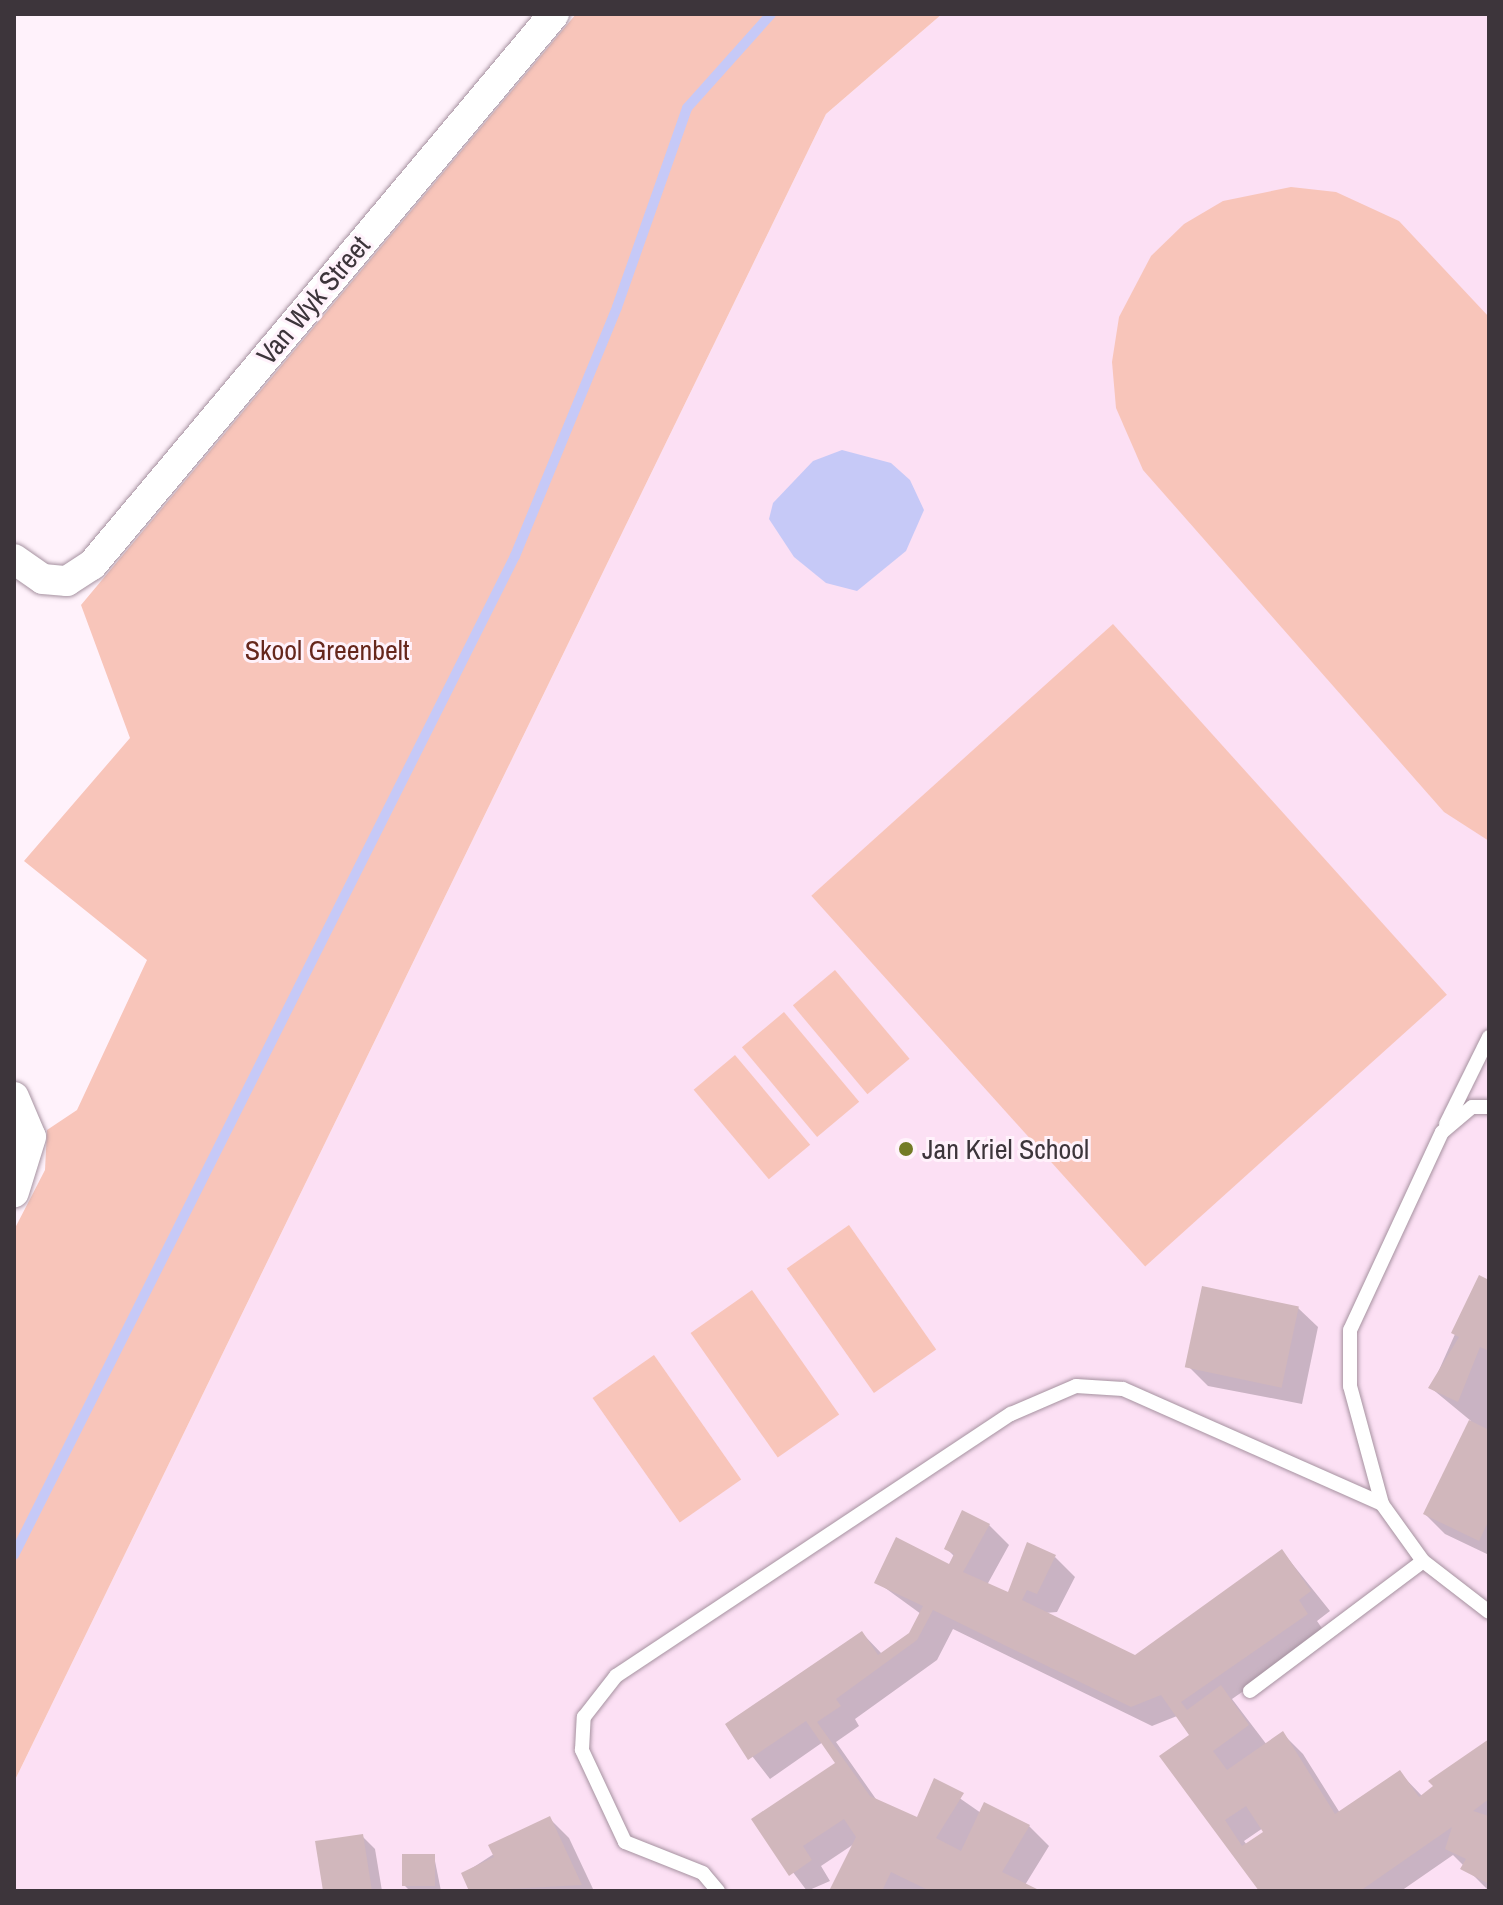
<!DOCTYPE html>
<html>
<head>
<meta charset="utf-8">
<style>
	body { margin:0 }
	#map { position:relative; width:1503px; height:1905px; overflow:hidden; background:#fff2fb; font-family:"Archivo Narrow",sans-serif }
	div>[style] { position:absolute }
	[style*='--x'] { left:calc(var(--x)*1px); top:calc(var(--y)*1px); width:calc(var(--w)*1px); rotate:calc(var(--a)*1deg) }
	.built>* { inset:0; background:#fce0f4 }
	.green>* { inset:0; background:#f8c5ba; transform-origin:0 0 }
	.water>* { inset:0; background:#c6c9f7 }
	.shadow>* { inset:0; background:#0003 }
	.stream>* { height:10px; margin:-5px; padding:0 5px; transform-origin:5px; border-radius:5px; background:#c6c9f7 }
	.building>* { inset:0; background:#d1b7bc; transform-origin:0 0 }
	.roads { filter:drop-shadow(0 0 2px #a692a0) drop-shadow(0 0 2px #a692a0) }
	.lane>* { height:14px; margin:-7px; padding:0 7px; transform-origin:7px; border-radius:7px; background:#fff }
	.street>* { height:30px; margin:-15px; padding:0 15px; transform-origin:15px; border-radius:15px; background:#fff }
	.dots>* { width:22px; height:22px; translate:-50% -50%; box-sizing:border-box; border:4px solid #fff2fb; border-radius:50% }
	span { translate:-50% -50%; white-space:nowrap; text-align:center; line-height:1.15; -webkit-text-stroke:6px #fff2fb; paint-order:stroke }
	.street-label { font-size:28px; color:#3d353b }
	.park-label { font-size:28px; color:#66271c }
	.poi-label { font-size:28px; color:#3d353b }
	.left { translate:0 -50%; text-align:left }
	.frame { position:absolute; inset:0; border:16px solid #3d353b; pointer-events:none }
</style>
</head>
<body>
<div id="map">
	<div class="built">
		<div style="clip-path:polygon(942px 14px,1489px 14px,1489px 1891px,14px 1891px,14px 1782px,826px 114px)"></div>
	</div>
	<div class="green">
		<div style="clip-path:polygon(576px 14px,942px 14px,826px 114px,14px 1782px,14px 1230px,45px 1170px,47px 1130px,77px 1110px,147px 960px,24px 861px,130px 738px,81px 605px)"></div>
		<div style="clip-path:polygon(1291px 187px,1336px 192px,1399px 221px,1489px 317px,1489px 841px,1444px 812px,1143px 470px,1116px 408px,1112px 362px,1119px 317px,1151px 256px,1184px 224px,1223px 201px)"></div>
		<div style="left:1113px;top:624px;width:499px;height:406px;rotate:48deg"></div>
		<div style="left:835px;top:970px;width:116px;height:55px;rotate:50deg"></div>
		<div style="left:784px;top:1012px;width:117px;height:55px;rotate:50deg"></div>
		<div style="left:735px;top:1055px;width:117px;height:54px;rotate:50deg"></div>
		<div style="left:849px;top:1225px;width:152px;height:76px;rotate:55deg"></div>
		<div style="left:752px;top:1290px;width:152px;height:75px;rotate:55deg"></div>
		<div style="left:654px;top:1355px;width:152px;height:75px;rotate:55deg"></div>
	</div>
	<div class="water">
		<div style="clip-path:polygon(842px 450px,891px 463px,910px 480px,924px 510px,906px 551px,857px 591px,826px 583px,794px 557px,769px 519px,773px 503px,813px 461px)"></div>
	</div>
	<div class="shadow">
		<div style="clip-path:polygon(1480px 1278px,1489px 1283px,1489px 1555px,1445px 1534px,1425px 1514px,1471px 1421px,1431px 1388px)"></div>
		<div style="clip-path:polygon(1298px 1308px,1318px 1327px,1302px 1404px,1208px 1386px,1188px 1366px)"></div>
		<div style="clip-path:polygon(evenodd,989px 1525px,1009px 1545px,987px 1585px,1009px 1595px,1055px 1557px,1075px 1577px,1057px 1612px,1045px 1613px,1135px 1658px,1282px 1551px,1330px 1611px,1317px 1621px,1326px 1634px,1232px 1699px,1267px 1745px,1283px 1734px,1303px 1754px,1340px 1813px,1399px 1772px,1422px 1796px,1489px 1744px,1489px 1891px,1453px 1855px,1401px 1891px,1261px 1891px,1162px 1757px,1191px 1736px,1177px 1716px,1152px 1726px,953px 1629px,937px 1660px,855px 1719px,859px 1726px,836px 1742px,878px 1802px,918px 1820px,935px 1781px,981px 1813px,1029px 1826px,1049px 1846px,1025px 1885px,1037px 1891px,831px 1891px,854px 1844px,821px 1866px,830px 1881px,807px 1891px,754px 1820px,838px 1764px,823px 1742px,770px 1779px,727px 1724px,862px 1633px,882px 1654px,911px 1635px,921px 1614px,877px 1582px,950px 1566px,955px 1557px,946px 1548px,989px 1525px,1263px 1828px,1266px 1833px,1247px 1845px,1244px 1841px,1263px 1828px)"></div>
		<div style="clip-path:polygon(549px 1818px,569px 1838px,594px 1891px,472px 1891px,463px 1874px)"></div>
		<div style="clip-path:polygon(362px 1836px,375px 1849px,382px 1891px,325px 1891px)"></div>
		<div style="clip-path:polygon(434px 1856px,441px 1891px,410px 1891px,405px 1886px)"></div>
	</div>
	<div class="stream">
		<div style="--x:14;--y:1555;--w:1118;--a:-63.37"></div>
		<div style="--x:515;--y:556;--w:269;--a:-67.7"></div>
		<div style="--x:617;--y:307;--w:211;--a:-70.6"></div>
		<div style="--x:687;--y:108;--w:126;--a:-48.2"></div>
	</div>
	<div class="building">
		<div style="clip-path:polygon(1479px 1275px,1489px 1280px,1489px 1351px,1480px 1347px,1458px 1402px,1428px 1388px,1459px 1337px,1451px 1333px)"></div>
		<div style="left:1202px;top:1286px;width:99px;height:83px;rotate:12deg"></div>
		<div style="clip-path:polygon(1469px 1420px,1489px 1430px,1489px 1520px,1479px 1541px,1423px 1514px)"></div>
		<div style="clip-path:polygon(evenodd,962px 1510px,990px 1524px,963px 1572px,1008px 1592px,1027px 1542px,1056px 1555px,1037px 1594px,1027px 1590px,1022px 1600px,1135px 1655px,1282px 1549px,1311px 1591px,1299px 1600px,1308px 1614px,1181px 1702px,1187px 1710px,1221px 1685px,1249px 1725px,1213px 1751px,1227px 1770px,1283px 1731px,1335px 1814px,1400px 1770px,1419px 1797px,1433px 1786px,1428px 1781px,1489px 1739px,1489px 1799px,1473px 1811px,1489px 1816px,1489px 1884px,1460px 1869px,1466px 1859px,1445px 1849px,1452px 1827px,1360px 1891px,1259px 1891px,1159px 1756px,1189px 1735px,1161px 1695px,1131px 1707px,933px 1610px,917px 1640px,836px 1699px,841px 1706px,817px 1722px,870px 1796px,917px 1817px,934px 1778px,964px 1793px,936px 1838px,961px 1851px,984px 1802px,1030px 1825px,1002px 1872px,1041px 1891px,930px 1891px,891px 1872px,882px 1891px,829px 1891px,856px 1837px,844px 1819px,803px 1846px,812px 1860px,789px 1876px,751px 1819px,835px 1763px,806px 1721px,748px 1760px,725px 1724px,862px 1631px,878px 1655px,909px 1633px,923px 1606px,874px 1583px,896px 1537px,949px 1564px,954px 1554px,944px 1549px,962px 1510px,1246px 1806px,1263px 1832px,1242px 1846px,1225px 1820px,1246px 1806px)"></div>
		<div style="clip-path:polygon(550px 1816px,582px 1885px,469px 1891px,461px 1873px,494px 1857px,488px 1845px)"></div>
		<div style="clip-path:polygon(363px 1834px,372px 1891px,323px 1891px,315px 1841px)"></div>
		<div style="left:435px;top:1854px;width:32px;height:33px;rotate:90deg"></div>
	</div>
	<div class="roads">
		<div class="lane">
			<div style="--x:1489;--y:1107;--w:17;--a:180"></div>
			<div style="--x:1472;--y:1107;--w:39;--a:140"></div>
			<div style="--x:1442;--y:1132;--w:218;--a:114.9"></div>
			<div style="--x:1350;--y:1330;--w:56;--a:90"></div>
			<div style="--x:1350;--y:1386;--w:122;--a:74.8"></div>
			<div style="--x:1382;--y:1504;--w:70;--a:54.3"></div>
			<div style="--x:1423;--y:1561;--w:83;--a:37.7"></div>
			<div style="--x:1446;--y:1124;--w:97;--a:-63.7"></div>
			<div style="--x:1250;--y:1691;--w:216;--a:-36.9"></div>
			<div style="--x:718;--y:1891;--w:23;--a:-130"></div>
			<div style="--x:703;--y:1873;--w:84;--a:-158.3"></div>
			<div style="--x:625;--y:1842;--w:102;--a:-115.1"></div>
			<div style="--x:582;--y:1750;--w:33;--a:-87"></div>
			<div style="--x:584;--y:1717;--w:52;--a:-52"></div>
			<div style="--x:616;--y:1676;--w:474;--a:-33.6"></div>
			<div style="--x:1011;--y:1414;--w:71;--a:-23.3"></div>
			<div style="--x:1076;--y:1386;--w:47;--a:3.7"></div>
			<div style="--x:1123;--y:1389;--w:283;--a:23.9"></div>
		</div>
		<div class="street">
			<div style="--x:14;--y:559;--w:35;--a:35"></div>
			<div style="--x:43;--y:579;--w:24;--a:5"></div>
			<div style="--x:67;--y:581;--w:30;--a:-33"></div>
			<div style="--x:92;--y:565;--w:719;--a:-50.02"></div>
			<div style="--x:14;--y:1097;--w:43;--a:67"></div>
			<div style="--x:31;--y:1137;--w:58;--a:107.2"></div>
		</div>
	</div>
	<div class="dots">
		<div style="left:906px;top:1149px;background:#737b26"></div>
	</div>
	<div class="street-label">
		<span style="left:313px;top:300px;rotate:-50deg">Van Wyk Street</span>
	</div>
	<div class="park-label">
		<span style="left:327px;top:650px">Skool Greenbelt</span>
	</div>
	<div class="poi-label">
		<span class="left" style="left:922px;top:1149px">Jan Kriel School</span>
	</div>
	<div class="frame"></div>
</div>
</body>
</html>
